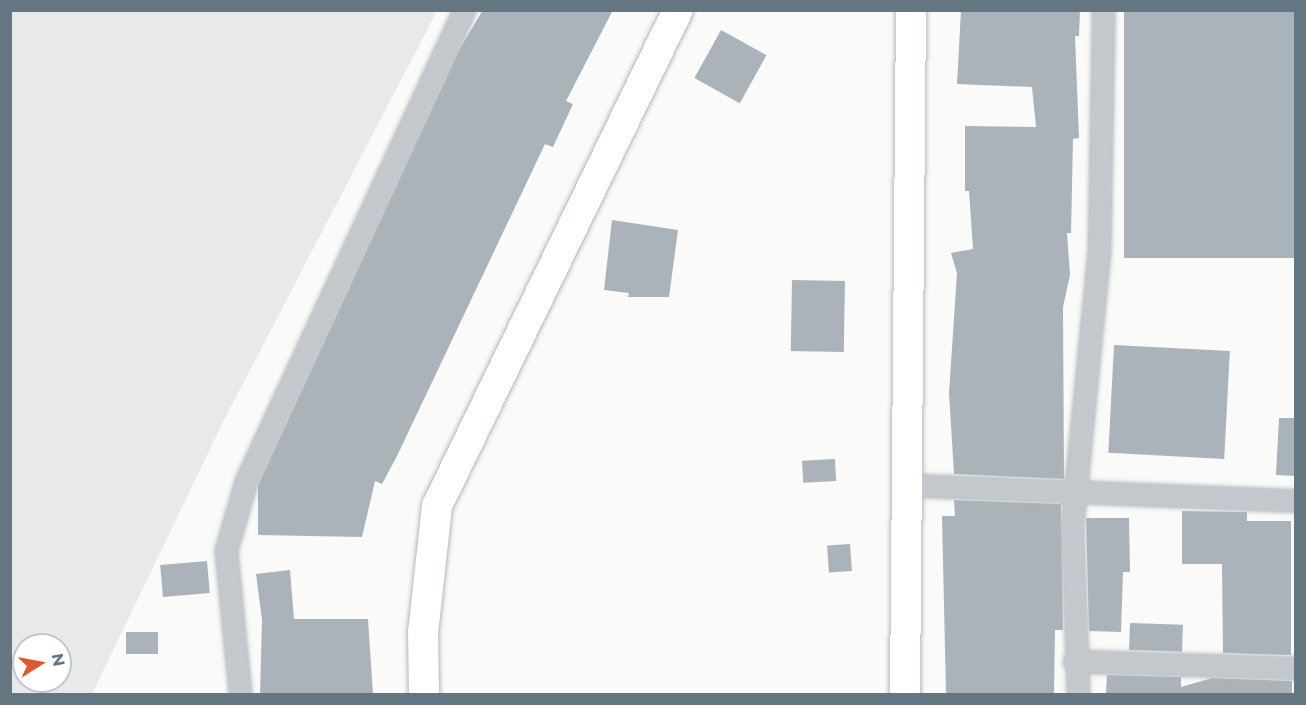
<!DOCTYPE html>
<html>
<head>
<meta charset="utf-8">
<style>
	body { margin:0 }
	#map { position:relative; width:1306px; height:705px; overflow:hidden; background:#fafaf8; font-family:Montserrat,sans-serif }
	div>[style] { position:absolute }
	[style*='--x'] { left:calc(var(--x)*1px); top:calc(var(--y)*1px); width:calc(var(--w)*1px); rotate:calc(var(--a)*1deg) }
	.built>* { inset:0; background:#e8e9e9 }
	.building>* { inset:0; background:#aab3b9; transform-origin:0 0 }
	.roads { filter:drop-shadow(0 0 2px #b3babf) drop-shadow(0 0 2px #b3babf) }
	.street>* { height:21px; margin:-10.5px; padding:0 10.5px; transform-origin:10.5px; border-radius:10.5px; background:#c3c8cc }
	.secondary>* { height:30px; margin:-15px; padding:0 15px; transform-origin:15px; border-radius:15px; background:#fff }
	span { translate:-50% -50%; white-space:nowrap; text-align:center; line-height:1.15; -webkit-text-stroke:6px #fff; paint-order:stroke }
	.frame { position:absolute; inset:0; border:12px solid #657683; pointer-events:none }
	.north { position:absolute; left:12px; top:633px; width:60px; height:60px; box-sizing:border-box; background:#fff; border:2px solid #c1c8cd; border-radius:50%; rotate:79deg; font-size:16px; font-weight:700; line-height:24px; text-align:center; color:#657683 }
	.north::after { content:''; display:block; margin:auto; width:21px; height:27px; background:#e4572e; clip-path:polygon(50% 0,100% 100%,50% 72%,0 100%) }
</style>
</head>
<body>
<div id="map">
	<div class="built">
		<div style="clip-path:polygon(evenodd,10px 11px,437px 11px,224px 420px,92px 694px,11px 694px,10px 11px,24px 645px,60px 645px,60px 681px,24px 681px,24px 645px)"></div>
	</div>
	<div class="building">
		<div style="clip-path:polygon(483px 10px,613px 10px,566px 101px,573px 104px,553px 147px,545px 144px,397px 456px,382px 484px,375px 481px,362px 537px,258px 535px,258px 485px,460px 48px)"></div>
		<div style="clip-path:polygon(961px 10px,1080px 10px,1079px 36px,1075px 36px,1079px 138px,1073px 139px,1071px 233px,1067px 233px,1070px 275px,1063px 307px,1064px 479px,954px 474px,949px 393px,957px 273px,951px 253px,973px 249px,969px 191px,965px 191px,965px 126px,1036px 127px,1032px 87px,957px 84px)"></div>
		<div style="left:1124px;top:10px;width:172px;height:248px"></div>
		<div style="left:721px;top:30px;width:52px;height:55px;rotate:29deg"></div>
		<div style="clip-path:polygon(612px 220px,678px 230px,669px 297px,628px 297px,629px 293px,604px 290px)"></div>
		<div style="left:792px;top:280px;width:53px;height:71px;rotate:1deg"></div>
		<div style="left:1114px;top:345px;width:116px;height:108px;rotate:3deg"></div>
		<div style="clip-path:polygon(1279px 418px,1296px 418px,1296px 476px,1276px 475px)"></div>
		<div style="left:835px;top:459px;width:22px;height:33px;rotate:87deg"></div>
		<div style="clip-path:polygon(954px 500px,1061px 504px,1063px 630px,1055px 630px,1054px 694px,946px 694px,942px 516px,955px 516px)"></div>
		<div style="clip-path:polygon(1182px 511px,1247px 512px,1247px 521px,1291px 521px,1291px 655px,1223px 653px,1222px 564px,1182px 564px)"></div>
		<div style="clip-path:polygon(1086px 518px,1129px 518px,1130px 572px,1123px 572px,1121px 632px,1089px 631px)"></div>
		<div style="left:850px;top:544px;width:27px;height:23px;rotate:86deg"></div>
		<div style="left:207px;top:561px;width:32px;height:47px;rotate:85deg"></div>
		<div style="clip-path:polygon(290px 570px,294px 619px,368px 619px,373px 694px,260px 694px,262px 620px,256px 574px)"></div>
		<div style="left:1130px;top:623px;width:53px;height:27px;rotate:2deg"></div>
		<div style="left:126px;top:632px;width:32px;height:22px"></div>
		<div style="clip-path:polygon(1107px 675px,1181px 677px,1181px 687px,1212px 678px,1292px 681px,1292px 694px,1106px 694px)"></div>
	</div>
	<div class="roads">
		<div class="street">
			<div style="--x:906;--y:485;--w:390;--a:2.3"></div>
			<div style="--x:1074;--y:661;--w:222;--a:1.8"></div>
			<div style="--x:240;--y:694;--w:145;--a:-95.6"></div>
			<div style="--x:226;--y:550;--w:72;--a:-73.8"></div>
			<div style="--x:246;--y:481;--w:519;--a:-65.16"></div>
			<div style="--x:1078;--y:694;--w:168;--a:-92"></div>
			<div style="--x:1072;--y:526;--w:276;--a:-84.4"></div>
			<div style="--x:1099;--y:251;--w:241;--a:-89"></div>
		</div>
		<div class="secondary">
			<div style="--x:424;--y:694;--w:61;--a:-90.9"></div>
			<div style="--x:423;--y:633;--w:128;--a:-83.7"></div>
			<div style="--x:437;--y:506;--w:551;--a:-64.09"></div>
			<div style="--x:905;--y:694;--w:684;--a:-89.5"></div>
		</div>
	</div>
	<div class="frame"></div>
	<div class="north">N</div>
</div>
</body>
</html>
